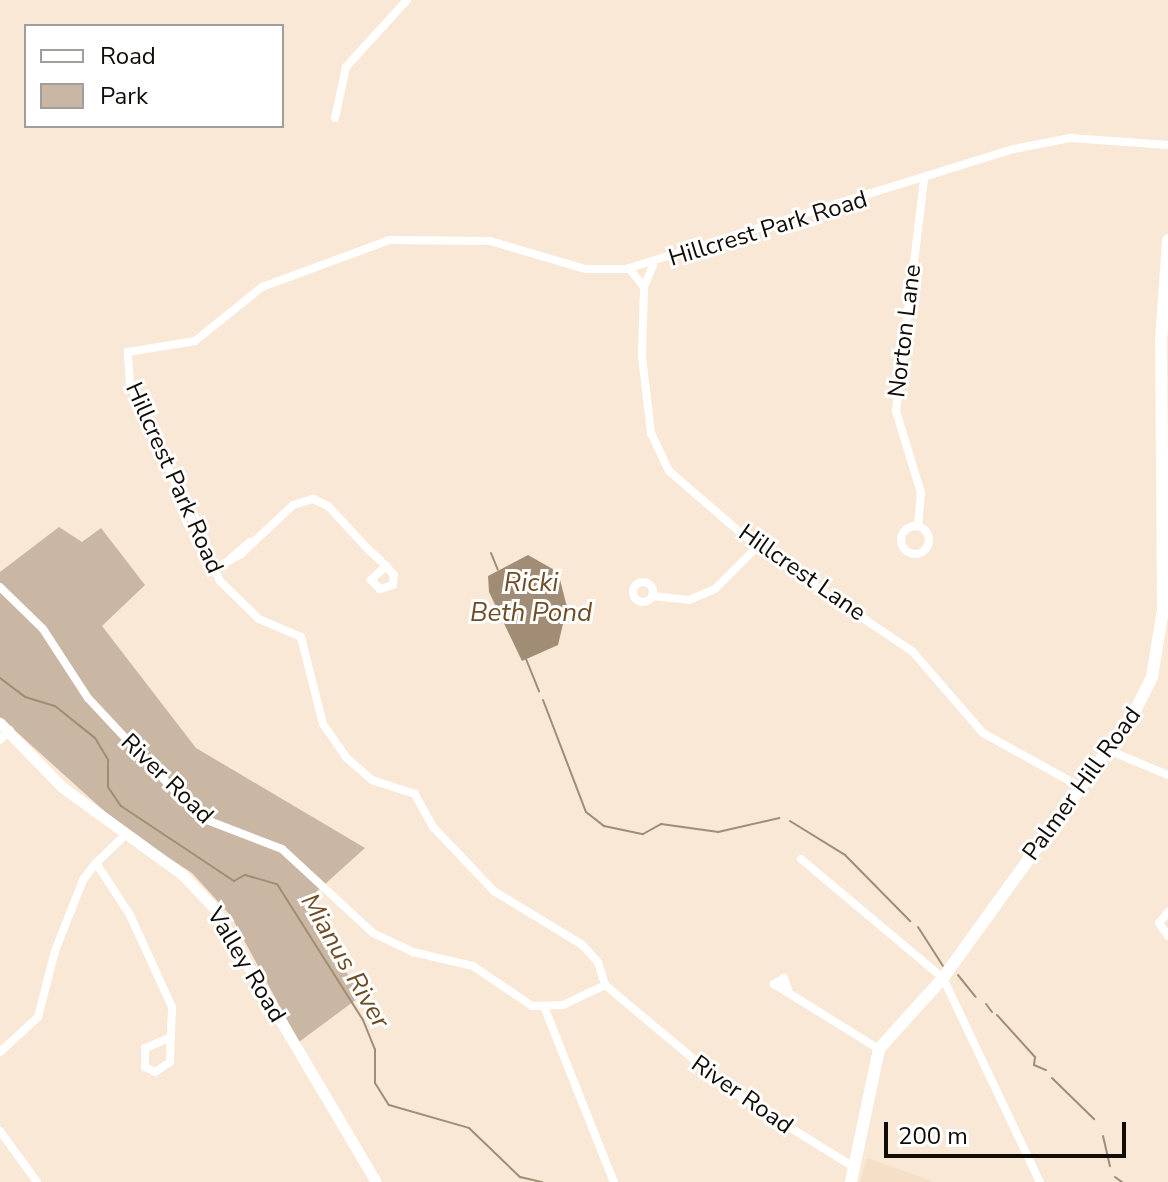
<!DOCTYPE html>
<html>
<head>
<meta charset="utf-8">
<style>
	body { margin:0 }
	#map { position:relative; width:1168px; height:1182px; overflow:hidden; background:#f9e8d6; font-family:"Nunito Sans",sans-serif }
	div>[style] { position:absolute }
	[style*='--x'] { left:calc(var(--x)*1px); top:calc(var(--y)*1px); width:calc(var(--w)*1px); rotate:calc(var(--a)*1deg) }
	.built>* { inset:0; background:#f5dfc6 }
	.green>* { inset:0; background:#cab7a3 }
	.water>* { inset:0; background:#a18d75 }
	.stream>* { height:2px; margin:-1px; padding:0 1px; transform-origin:1px; border-radius:1px; background:#a18d75 }
	.minor>* { height:8px; margin:-4px; padding:0 4px; transform-origin:4px; border-radius:4px; background:#fff }
	.minor>.ring { margin:-4px; padding:0; box-sizing:content-box; background:none; border:8px solid #fff; border-radius:50% }
	.tertiary>* { height:11px; margin:-5.5px; padding:0 5.5px; transform-origin:5.5px; border-radius:5.5px; background:#fff }
	.secondary>* { height:12px; margin:-6px; padding:0 6px; transform-origin:6px; border-radius:6px; background:#fff }
	span { translate:-50% -50%; white-space:nowrap; text-align:center; line-height:1.15; -webkit-text-stroke:6px #fff; paint-order:stroke }
	.street-label { font-size:24px; color:#110c06 }
	.water-label { font-size:26px; color:#6e4d25; font-style:italic }
	.legend { position:absolute; left:24px; top:24px; width:260px; height:104px; box-sizing:border-box; background:#fff; border:2px solid #a09e9b; margin:0; padding:10px 14px; list-style:none; font-size:24px; color:#110c06 }
	.legend li { display:flex; align-items:center; gap:16px; height:40px }
	.legend b { width:40px; border:2px solid #a09e9b }
	.scale { position:absolute; left:884px; top:1122px; width:242px; height:36px; box-sizing:border-box; border:4px solid #110c06; border-top:0; padding-left:10px; font-size:24px; line-height:28px; white-space:nowrap; color:#110c06; -webkit-text-stroke:6px #fff; paint-order:stroke }
</style>
</head>
<body>
<div id="map">
	<div class="built">
		<div style="clip-path:polygon(867px 1158px,932px 1181px,932px 1182px,860px 1182px)"></div>
	</div>
	<div class="green">
		<div style="clip-path:polygon(59px 527px,82px 542px,101px 528px,145px 585px,102px 626px,196px 748px,365px 848px,304px 903px,361px 996px,299px 1042px,231px 916px,192px 873px,122px 827px,0 717px,0 572px)"></div>
	</div>
	<div class="water">
		<div style="clip-path:polygon(528px 555px,558px 572px,567px 607px,558px 645px,522px 661px,489px 592px,488px 576px)"></div>
	</div>
	<div class="stream">
		<div style="--x:491;--y:553;--w:18;--a:68"></div>
		<div style="--x:526;--y:659;--w:35;--a:68"></div>
		<div style="--x:0;--y:678;--w:31;--a:37"></div>
		<div style="--x:25;--y:697;--w:31;--a:17"></div>
		<div style="--x:55;--y:706;--w:51;--a:38.7"></div>
		<div style="--x:95;--y:738;--w:26;--a:59"></div>
		<div style="--x:108;--y:760;--w:27;--a:90"></div>
		<div style="--x:108;--y:787;--w:23;--a:56"></div>
		<div style="--x:121;--y:806;--w:136;--a:33.6"></div>
		<div style="--x:234;--y:881;--w:13;--a:-29"></div>
		<div style="--x:245;--y:875;--w:33;--a:16"></div>
		<div style="--x:277;--y:884;--w:161;--a:57.7"></div>
		<div style="--x:363;--y:1020;--w:31;--a:68"></div>
		<div style="--x:375;--y:1049;--w:34;--a:90"></div>
		<div style="--x:375;--y:1083;--w:26;--a:58"></div>
		<div style="--x:389;--y:1105;--w:83;--a:16"></div>
		<div style="--x:469;--y:1128;--w:71;--a:43.9"></div>
		<div style="--x:520;--y:1177;--w:23;--a:13"></div>
		<div style="--x:543;--y:700;--w:120;--a:69"></div>
		<div style="--x:586;--y:812;--w:23;--a:38"></div>
		<div style="--x:604;--y:826;--w:40;--a:12"></div>
		<div style="--x:643;--y:834;--w:21;--a:-29"></div>
		<div style="--x:661;--y:824;--w:58;--a:8"></div>
		<div style="--x:718;--y:832;--w:63;--a:-12.9"></div>
		<div style="--x:790;--y:821;--w:65;--a:31.7"></div>
		<div style="--x:845;--y:855;--w:93;--a:45.4"></div>
		<div style="--x:918;--y:927;--w:46;--a:57.3"></div>
		<div style="--x:958;--y:975;--w:28;--a:51"></div>
		<div style="--x:986;--y:1004;--w:10;--a:53"></div>
		<div style="--x:997;--y:1015;--w:57;--a:47.9"></div>
		<div style="--x:1035;--y:1057;--w:8;--a:97"></div>
		<div style="--x:1034;--y:1065;--w:13;--a:23"></div>
		<div style="--x:1052;--y:1078;--w:59;--a:44.3"></div>
		<div style="--x:1103;--y:1136;--w:31;--a:77"></div>
		<div style="--x:1115;--y:1177;--w:9;--a:36"></div>
	</div>
	<div class="minor">
		<div style="--x:335;--y:118;--w:52;--a:-77.8"></div>
		<div style="--x:346;--y:67;--w:91;--a:-47.7"></div>
		<div style="--x:653;--y:265;--w:24;--a:112"></div>
		<div style="--x:644;--y:287;--w:69;--a:91.7"></div>
		<div style="--x:642;--y:356;--w:78;--a:83.3"></div>
		<div style="--x:651;--y:433;--w:42;--a:64.7"></div>
		<div style="--x:669;--y:471;--w:116;--a:40.8"></div>
		<div style="--x:757;--y:547;--w:187;--a:33.9"></div>
		<div style="--x:912;--y:651;--w:108;--a:49.1"></div>
		<div style="--x:983;--y:733;--w:112;--a:28.9"></div>
		<div style="--x:629;--y:268;--w:24;--a:52"></div>
		<div class="ring" style="left:901px;top:526px;width:20px;height:20px"></div>
		<div style="--x:918;--y:526;--w:33;--a:-85"></div>
		<div style="--x:921;--y:493;--w:86;--a:-107"></div>
		<div style="--x:896;--y:411;--w:234;--a:-83.1"></div>
		<div style="--x:231;--y:558;--w:25;--a:-40"></div>
		<div style="--x:214;--y:569;--w:31;--a:-29"></div>
		<div style="--x:241;--y:554;--w:71;--a:-43.3"></div>
		<div style="--x:293;--y:505;--w:21;--a:-17"></div>
		<div style="--x:313;--y:499;--w:17;--a:25"></div>
		<div style="--x:328;--y:506;--w:57;--a:47.1"></div>
		<div style="--x:367;--y:548;--w:19;--a:43"></div>
		<div style="--x:381;--y:561;--w:19;--a:47"></div>
		<div style="--x:394;--y:575;--w:10;--a:96"></div>
		<div style="--x:393;--y:585;--w:14;--a:163"></div>
		<div style="--x:380;--y:589;--w:13;--a:-135"></div>
		<div style="--x:371;--y:580;--w:21;--a:-43"></div>
		<div class="ring" style="left:633px;top:582px;width:12px;height:12px"></div>
		<div style="--x:0;--y:587;--w:60;--a:44.3"></div>
		<div style="--x:43;--y:629;--w:82;--a:56.9"></div>
		<div style="--x:88;--y:698;--w:163;--a:47"></div>
		<div style="--x:199;--y:817;--w:89;--a:21.1"></div>
		<div style="--x:282;--y:849;--w:124;--a:42.7"></div>
		<div style="--x:373;--y:933;--w:44;--a:25.4"></div>
		<div style="--x:413;--y:952;--w:62;--a:13.1"></div>
		<div style="--x:473;--y:966;--w:71;--a:34.1"></div>
		<div style="--x:532;--y:1006;--w:31;--a:-2"></div>
		<div style="--x:563;--y:1005;--w:47;--a:-25.5"></div>
		<div style="--x:652;--y:596;--w:37;--a:6"></div>
		<div style="--x:689;--y:600;--w:28;--a:-23"></div>
		<div style="--x:715;--y:589;--w:59;--a:-45"></div>
		<div style="--x:0;--y:740;--w:14;--a:-45"></div>
		<div style="--x:1108;--y:750;--w:65;--a:22.6"></div>
		<div style="--x:125;--y:835;--w:40;--a:136"></div>
		<div style="--x:96;--y:863;--w:62;--a:56.8"></div>
		<div style="--x:130;--y:915;--w:101;--a:65.5"></div>
		<div style="--x:172;--y:1007;--w:55;--a:92.1"></div>
		<div style="--x:170;--y:1062;--w:18;--a:146"></div>
		<div style="--x:155;--y:1072;--w:11;--a:-153"></div>
		<div style="--x:145;--y:1067;--w:19;--a:-90"></div>
		<div style="--x:145;--y:1048;--w:24;--a:-22"></div>
		<div style="--x:801;--y:859;--w:185;--a:40"></div>
		<div style="--x:943;--y:978;--w:226;--a:64.6"></div>
		<div style="--x:1168;--y:912;--w:14;--a:129"></div>
		<div style="--x:1159;--y:923;--w:16;--a:55"></div>
		<div style="--x:605;--y:985;--w:24;--a:-107"></div>
		<div style="--x:598;--y:962;--w:25;--a:-133"></div>
		<div style="--x:581;--y:944;--w:102;--a:-148.7"></div>
		<div style="--x:494;--y:891;--w:88;--a:-133.6"></div>
		<div style="--x:433;--y:827;--w:38;--a:-119"></div>
		<div style="--x:415;--y:794;--w:45;--a:-162"></div>
		<div style="--x:372;--y:780;--w:35;--a:-139"></div>
		<div style="--x:346;--y:757;--w:40;--a:-124.9"></div>
		<div style="--x:323;--y:724;--w:90;--a:-104.2"></div>
		<div style="--x:301;--y:637;--w:46;--a:-156.8"></div>
		<div style="--x:259;--y:619;--w:54;--a:-135.7"></div>
		<div style="--x:220;--y:581;--w:217;--a:-114.6"></div>
		<div style="--x:130;--y:384;--w:32;--a:-94"></div>
		<div style="--x:128;--y:352;--w:68;--a:-9.3"></div>
		<div style="--x:195;--y:341;--w:86;--a:-38.9"></div>
		<div style="--x:262;--y:287;--w:136;--a:-20.2"></div>
		<div style="--x:390;--y:240;--w:100;--a:0.6"></div>
		<div style="--x:490;--y:241;--w:99;--a:16.4"></div>
		<div style="--x:585;--y:269;--w:41;--a:0"></div>
		<div style="--x:626;--y:269;--w:406;--a:-17.2"></div>
		<div style="--x:1014;--y:149;--w:57;--a:-11.1"></div>
		<div style="--x:1070;--y:138;--w:98;--a:4.1"></div>
		<div style="--x:605;--y:985;--w:167;--a:39.9"></div>
		<div style="--x:733;--y:1092;--w:144;--a:31.9"></div>
		<div style="--x:788;--y:989;--w:12;--a:-110"></div>
		<div style="--x:784;--y:978;--w:12;--a:149"></div>
		<div style="--x:774;--y:984;--w:123;--a:31.8"></div>
		<div style="--x:545;--y:1009;--w:186;--a:68.3"></div>
		<div style="--x:0;--y:1052;--w:52;--a:-42.6"></div>
		<div style="--x:38;--y:1017;--w:68;--a:-75.6"></div>
		<div style="--x:55;--y:951;--w:76;--a:-68.5"></div>
		<div style="--x:83;--y:880;--w:21;--a:-53"></div>
		<div style="--x:0;--y:1131;--w:63;--a:54"></div>
	</div>
	<div class="tertiary">
		<div style="--x:0;--y:723;--w:89;--a:45.9"></div>
		<div style="--x:62;--y:787;--w:150;--a:36"></div>
		<div style="--x:183;--y:875;--w:45;--a:46.8"></div>
		<div style="--x:214;--y:908;--w:318;--a:59.4"></div>
	</div>
	<div class="secondary">
		<div style="--x:851;--y:1182;--w:136;--a:-78.1"></div>
		<div style="--x:879;--y:1049;--w:96;--a:-48"></div>
		<div style="--x:943;--y:978;--w:324;--a:-54.2"></div>
		<div style="--x:1133;--y:715;--w:42;--a:-63.4"></div>
		<div style="--x:1152;--y:677;--w:68;--a:-80.7"></div>
		<div style="--x:1163;--y:610;--w:269;--a:-90.4"></div>
		<div style="--x:1161;--y:341;--w:101;--a:-86"></div>
	</div>
	<div class="street-label">
		<span style="left:768px;top:229px;rotate:-17deg">Hillcrest Park Road</span>
		<span style="left:905px;top:331px;rotate:-83deg">Norton Lane</span>
		<span style="left:174px;top:478px;rotate:66deg">Hillcrest Park Road</span>
		<span style="left:802px;top:573px;rotate:35deg">Hillcrest Lane</span>
		<span style="left:167px;top:779px;rotate:44deg">River Road</span>
		<span style="left:1082px;top:784px;rotate:-54deg">Palmer Hill Road</span>
		<span style="left:246px;top:965px;rotate:59deg">Valley Road</span>
		<span style="left:742px;top:1095px;rotate:35deg">River Road</span>
	</div>
	<div class="water-label">
		<span style="left:531px;top:598px">Ricki<br>Beth Pond</span>
		<span style="left:345px;top:961px;rotate:60deg">Mianus River</span>
	</div>
	<ul class="legend">
	<li><b style="height:10px;background:#fff"></b>Road</li>
	<li><b style="height:22px;background:#cab7a3"></b>Park</li>
	</ul>
	<div class="scale">200 m</div>
</div>
</body>
</html>
